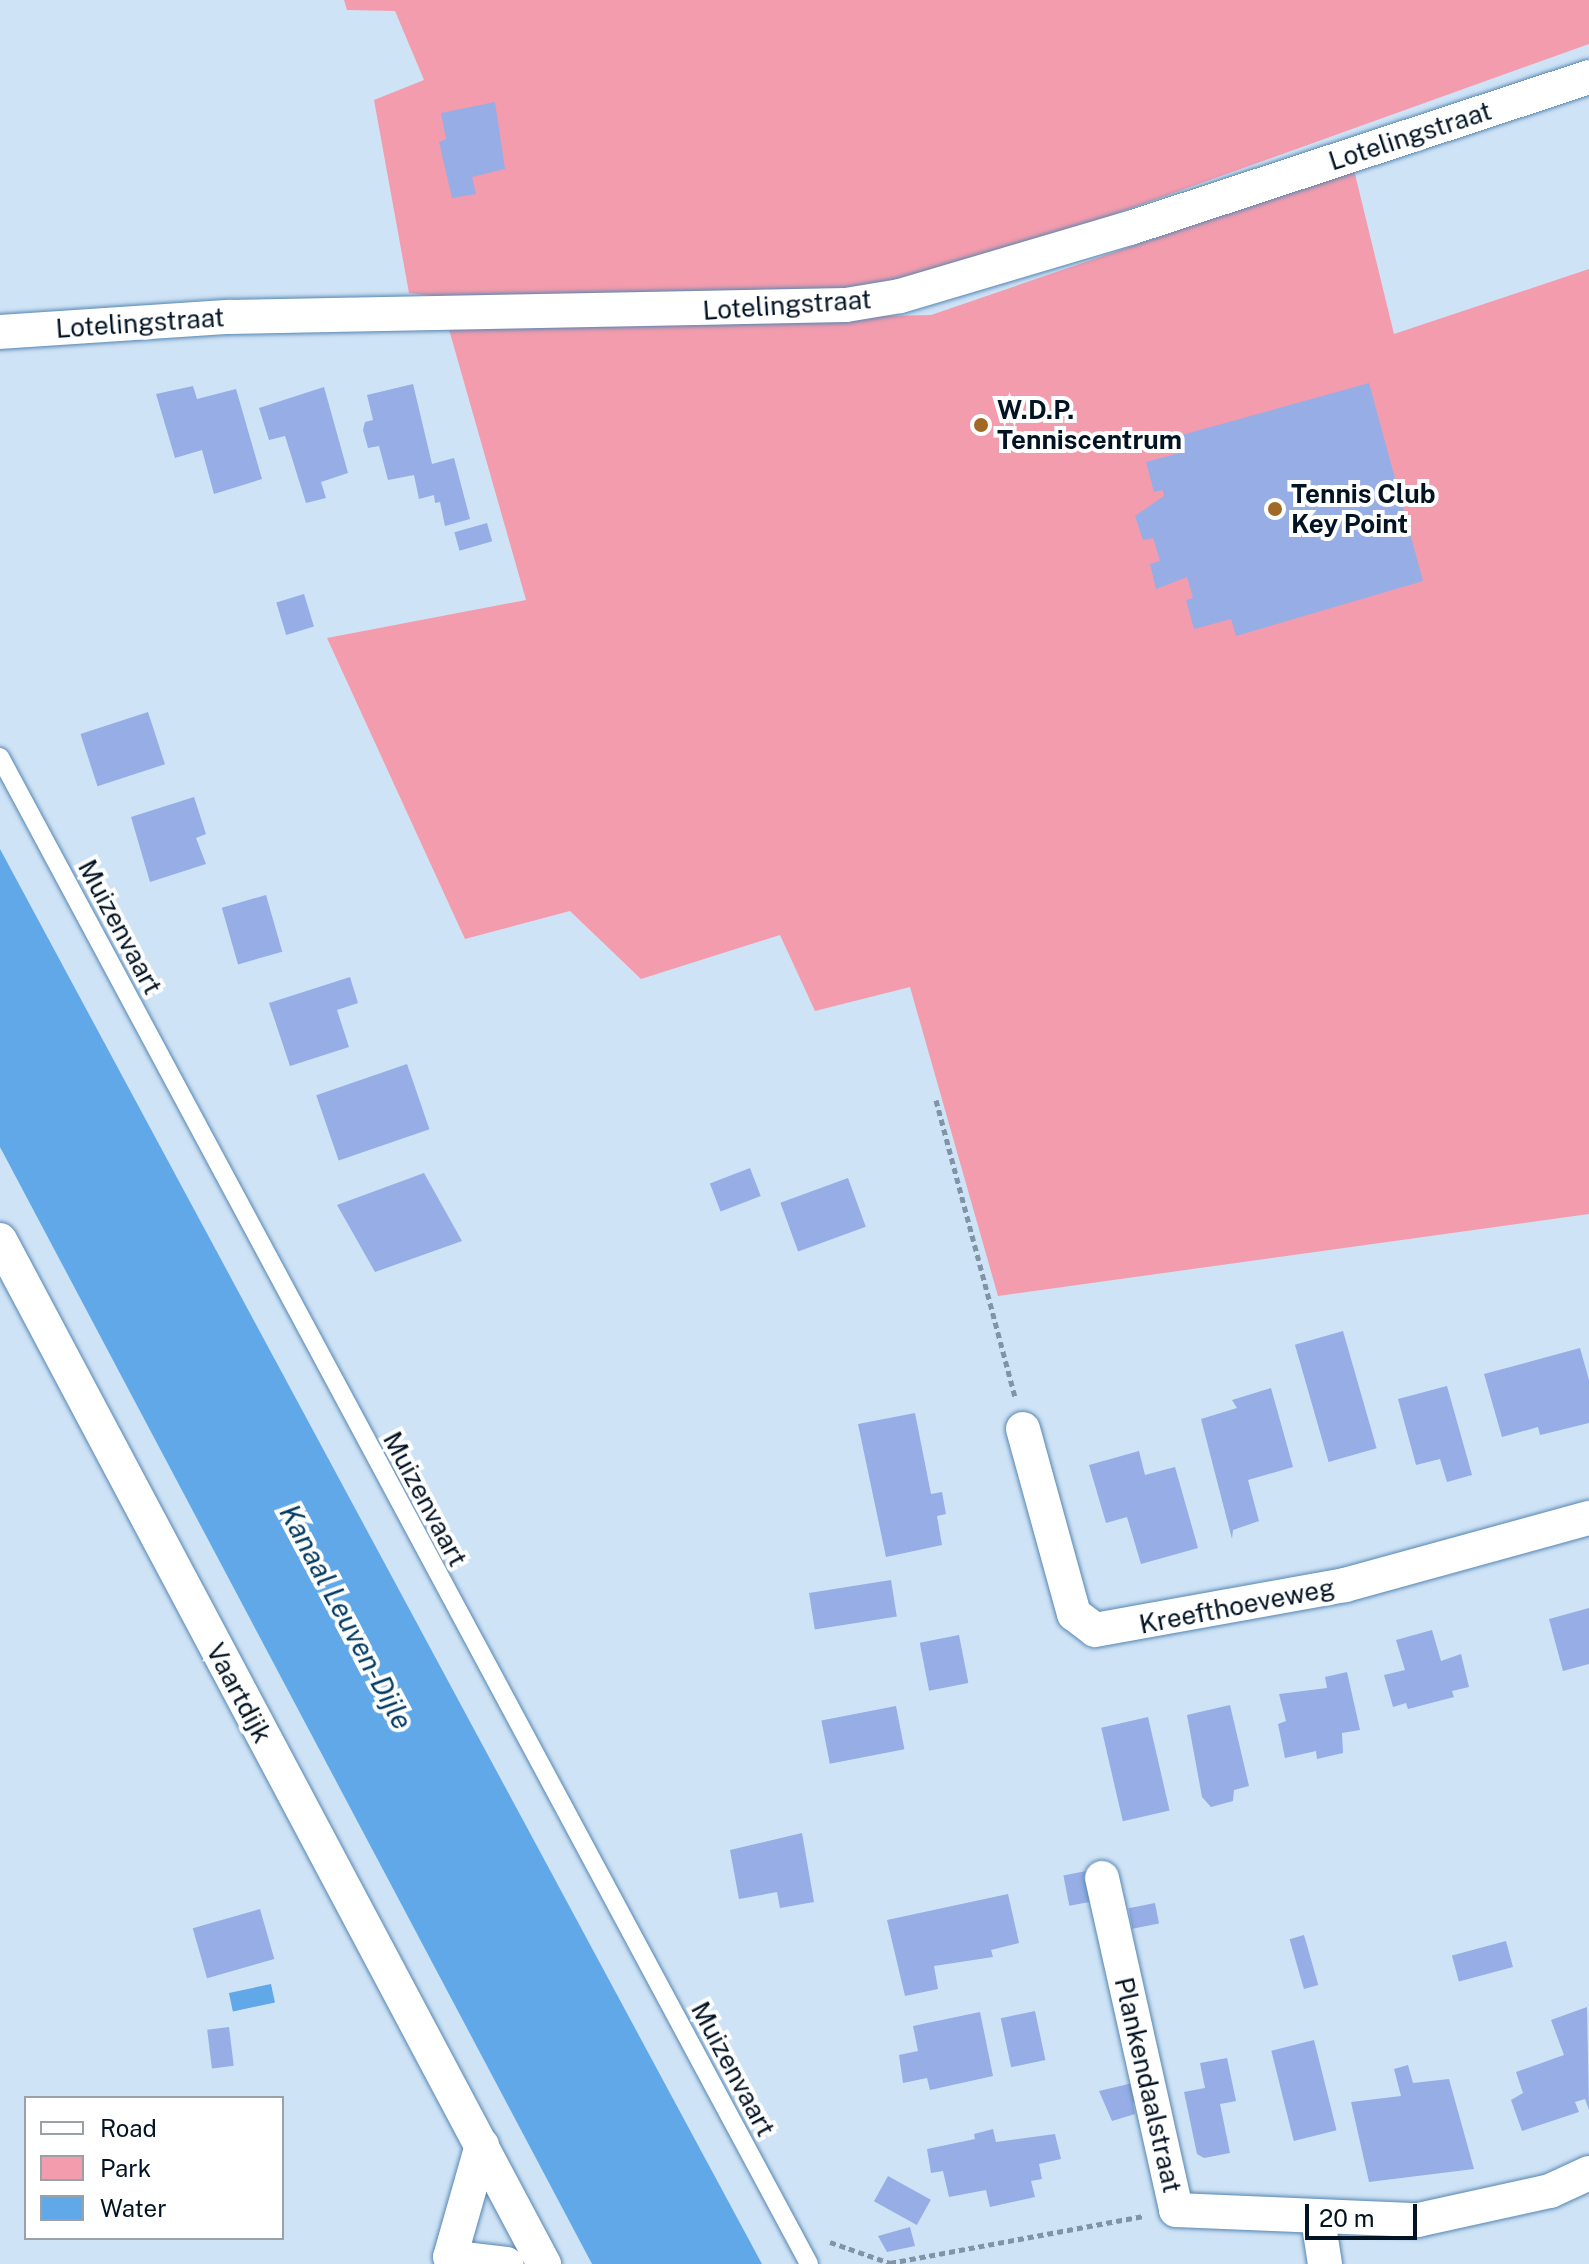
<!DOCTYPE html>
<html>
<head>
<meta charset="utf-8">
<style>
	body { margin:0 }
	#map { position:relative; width:1589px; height:2264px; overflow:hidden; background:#cfe3f6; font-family:"Public Sans",sans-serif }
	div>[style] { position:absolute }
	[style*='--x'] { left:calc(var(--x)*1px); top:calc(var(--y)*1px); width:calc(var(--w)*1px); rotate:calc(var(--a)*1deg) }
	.green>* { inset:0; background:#f39cad }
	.water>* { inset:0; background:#60a8e8; transform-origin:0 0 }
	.building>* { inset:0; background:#96ade6; transform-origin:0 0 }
	.path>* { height:5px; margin-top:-2.5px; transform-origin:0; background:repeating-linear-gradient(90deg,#8194a6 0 6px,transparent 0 10px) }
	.roads { filter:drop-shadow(0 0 2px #5586b2) drop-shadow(0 0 2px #5586b2) }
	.service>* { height:18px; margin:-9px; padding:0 9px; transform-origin:9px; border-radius:9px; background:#fff }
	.minor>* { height:34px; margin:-17px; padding:0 17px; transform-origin:17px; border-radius:17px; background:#fff }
	.dots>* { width:22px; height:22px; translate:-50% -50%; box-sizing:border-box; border:4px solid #fff; border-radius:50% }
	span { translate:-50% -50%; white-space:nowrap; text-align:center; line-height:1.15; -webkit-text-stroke:8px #fff; paint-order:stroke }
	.street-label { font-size:26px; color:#021324 }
	.poi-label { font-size:26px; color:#021324; font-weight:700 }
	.left { translate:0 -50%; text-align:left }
	.water-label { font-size:28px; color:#003a63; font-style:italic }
	.legend { position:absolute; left:24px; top:2096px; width:260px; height:144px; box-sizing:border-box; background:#fff; border:2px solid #9aa1a7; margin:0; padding:10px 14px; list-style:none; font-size:24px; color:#021324 }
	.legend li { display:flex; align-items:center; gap:16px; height:40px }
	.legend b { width:40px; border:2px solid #9aa1a7 }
	.scale { position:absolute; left:1305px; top:2204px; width:112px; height:36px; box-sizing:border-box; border:4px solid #021324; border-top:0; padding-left:10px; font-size:24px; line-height:28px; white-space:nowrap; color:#021324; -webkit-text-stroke:6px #fff; paint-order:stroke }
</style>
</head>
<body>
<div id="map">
	<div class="green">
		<div style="clip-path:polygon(344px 0,1589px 0,1589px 44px,945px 275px,855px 294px,534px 308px,409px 293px,374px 100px,424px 80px,395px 11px,347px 10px)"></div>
		<div style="clip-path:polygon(1354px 170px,1394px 334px,1589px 269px,1589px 1214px,998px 1296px,910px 987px,815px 1011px,780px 935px,641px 979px,570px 911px,465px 939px,327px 638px,526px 600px,448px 326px,931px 315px)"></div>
	</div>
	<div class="water">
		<div style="clip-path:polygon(0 849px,762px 2264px,592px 2264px,0 1147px)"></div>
		<div style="left:271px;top:1984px;width:19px;height:43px;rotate:78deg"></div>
	</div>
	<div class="building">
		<div style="clip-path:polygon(495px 102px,505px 169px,472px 177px,476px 194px,452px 198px,439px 142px,446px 139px,441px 113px)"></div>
		<div style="clip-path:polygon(1369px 383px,1423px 581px,1236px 636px,1231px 619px,1194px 629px,1186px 600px,1193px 598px,1187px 577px,1156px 589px,1150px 564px,1160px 561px,1153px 538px,1143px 540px,1135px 516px,1164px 496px,1163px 490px,1154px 492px,1146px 462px,1183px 452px,1178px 436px)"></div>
		<div style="clip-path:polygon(413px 384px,432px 464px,454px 458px,470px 519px,445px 526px,440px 502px,435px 503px,434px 495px,419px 499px,414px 475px,388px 480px,379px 446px,368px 448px,363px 430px,365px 422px,373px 420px,367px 395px)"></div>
		<div style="clip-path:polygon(193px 386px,197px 399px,236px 389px,262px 479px,214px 494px,202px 450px,175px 458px,156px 394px)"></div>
		<div style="clip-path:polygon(324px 387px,348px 473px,321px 482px,326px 498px,306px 503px,285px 436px,269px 440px,259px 408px)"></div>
		<div style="left:487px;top:523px;width:19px;height:34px;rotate:74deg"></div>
		<div style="left:304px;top:594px;width:34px;height:29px;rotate:73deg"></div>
		<div style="left:148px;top:712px;width:55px;height:71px;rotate:72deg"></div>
		<div style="clip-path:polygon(194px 797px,206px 834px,196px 838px,206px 864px,150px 882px,131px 817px)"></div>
		<div style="left:266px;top:895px;width:59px;height:46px;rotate:74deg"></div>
		<div style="clip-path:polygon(350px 977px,358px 1003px,337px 1010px,349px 1047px,290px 1066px,269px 1003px)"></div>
		<div style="left:407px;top:1064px;width:69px;height:96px;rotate:71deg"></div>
		<div style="left:750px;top:1168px;width:30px;height:43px;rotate:69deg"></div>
		<div style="clip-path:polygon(424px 1173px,462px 1241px,375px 1272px,337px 1205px)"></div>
		<div style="left:848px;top:1178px;width:52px;height:72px;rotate:70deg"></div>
		<div style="left:1343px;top:1331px;width:122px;height:50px;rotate:74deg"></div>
		<div style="clip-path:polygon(1580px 1348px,1589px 1380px,1589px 1423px,1540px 1435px,1538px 1427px,1502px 1437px,1484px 1374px)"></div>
		<div style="clip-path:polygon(1447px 1386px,1472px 1475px,1447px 1482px,1440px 1459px,1416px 1465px,1398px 1399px)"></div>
		<div style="clip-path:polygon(1271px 1388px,1293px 1467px,1248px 1480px,1259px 1521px,1233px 1530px,1232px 1539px,1201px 1419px,1237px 1408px,1232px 1400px)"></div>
		<div style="clip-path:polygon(915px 1413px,931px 1494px,942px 1492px,946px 1514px,937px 1516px,942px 1545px,886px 1557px,858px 1424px)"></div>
		<div style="clip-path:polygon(1139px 1451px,1145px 1475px,1175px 1467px,1198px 1548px,1141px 1564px,1127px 1517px,1106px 1523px,1089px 1465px)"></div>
		<div style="left:891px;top:1580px;width:37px;height:83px;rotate:81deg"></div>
		<div style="clip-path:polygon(1589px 1608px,1589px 1664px,1563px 1671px,1549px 1619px)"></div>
		<div style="clip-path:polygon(1432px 1630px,1441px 1661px,1461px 1654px,1469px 1687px,1452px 1691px,1454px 1697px,1408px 1709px,1406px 1703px,1393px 1707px,1384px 1675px,1405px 1670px,1396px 1640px)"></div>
		<div style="left:959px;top:1635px;width:49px;height:40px;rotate:79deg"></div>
		<div style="clip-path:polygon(1347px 1672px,1360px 1730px,1342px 1733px,1343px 1753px,1317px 1759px,1316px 1751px,1285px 1758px,1278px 1724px,1286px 1721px,1279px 1694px,1327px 1688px,1325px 1677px)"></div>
		<div style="clip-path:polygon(1230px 1705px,1249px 1786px,1234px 1790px,1233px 1801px,1211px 1807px,1202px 1797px,1187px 1715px)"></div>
		<div style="left:896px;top:1706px;width:44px;height:76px;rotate:79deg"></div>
		<div style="left:1148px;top:1717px;width:96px;height:48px;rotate:77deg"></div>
		<div style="clip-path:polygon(802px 1833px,814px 1902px,780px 1908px,777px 1892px,739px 1899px,730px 1850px)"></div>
		<div style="left:1086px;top:1871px;width:31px;height:23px;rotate:79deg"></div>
		<div style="clip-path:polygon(1008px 1894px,1019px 1943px,991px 1950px,993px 1957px,934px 1966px,938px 1989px,905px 1996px,887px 1920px)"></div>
		<div style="left:1155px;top:1903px;width:21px;height:27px;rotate:79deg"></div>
		<div style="left:260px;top:1909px;width:52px;height:70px;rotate:74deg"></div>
		<div style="left:1304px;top:1935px;width:52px;height:15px;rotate:74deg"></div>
		<div style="left:1506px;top:1941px;width:27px;height:56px;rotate:75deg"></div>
		<div style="clip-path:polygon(1587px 2007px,1589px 2110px,1585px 2099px,1575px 2102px,1579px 2112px,1522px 2131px,1511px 2100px,1523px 2093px,1516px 2072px,1564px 2055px,1551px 2020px)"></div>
		<div style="left:1035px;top:2011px;width:50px;height:35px;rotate:78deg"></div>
		<div style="clip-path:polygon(980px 2012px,993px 2076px,930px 2090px,927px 2078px,903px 2083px,899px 2055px,918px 2051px,913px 2026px)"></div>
		<div style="left:229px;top:2027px;width:39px;height:22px;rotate:83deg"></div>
		<div style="left:1314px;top:2040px;width:93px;height:44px;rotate:76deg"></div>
		<div style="clip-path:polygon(1227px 2058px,1236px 2101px,1220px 2104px,1230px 2153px,1204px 2158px,1197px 2154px,1184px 2092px,1205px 2088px,1200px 2063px)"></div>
		<div style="clip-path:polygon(1408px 2065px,1413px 2083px,1449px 2079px,1474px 2169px,1369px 2182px,1351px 2102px,1401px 2096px,1394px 2069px)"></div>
		<div style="clip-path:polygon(1137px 2082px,1142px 2101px,1133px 2103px,1135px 2114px,1112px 2121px,1099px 2091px)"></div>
		<div style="clip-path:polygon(993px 2129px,996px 2142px,1055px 2134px,1061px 2159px,1039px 2164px,1042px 2179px,1031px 2181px,1035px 2197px,990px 2207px,986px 2190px,949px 2197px,943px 2171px,931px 2173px,927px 2149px,975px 2139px,974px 2134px)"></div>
		<div style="left:888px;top:2176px;width:49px;height:29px;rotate:29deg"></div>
		<div style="clip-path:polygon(910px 2227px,915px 2246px,887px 2252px,878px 2236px)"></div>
	</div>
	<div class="path">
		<div style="--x:936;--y:1100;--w:307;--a:75.1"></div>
		<div style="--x:830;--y:2242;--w:64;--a:19.3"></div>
		<div style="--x:890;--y:2263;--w:258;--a:-10.5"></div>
	</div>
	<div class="roads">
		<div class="service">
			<div style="--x:0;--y:757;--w:1710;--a:61.77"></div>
		</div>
		<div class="minor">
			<div style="--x:0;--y:332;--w:228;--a:-3.8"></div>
			<div style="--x:228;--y:317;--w:618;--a:-1.11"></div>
			<div style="--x:846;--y:305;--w:55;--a:-9.5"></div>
			<div style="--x:900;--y:296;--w:240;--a:-16.5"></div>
			<div style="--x:1130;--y:228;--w:483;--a:-18.2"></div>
			<div style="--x:0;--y:1240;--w:1160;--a:62.02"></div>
			<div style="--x:1023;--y:1429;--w:192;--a:74.6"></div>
			<div style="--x:1074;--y:1614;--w:26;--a:37"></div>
			<div style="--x:1095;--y:1630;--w:254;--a:-10.2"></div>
			<div style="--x:1345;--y:1585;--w:253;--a:-15.4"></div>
			<div style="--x:1102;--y:1878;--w:340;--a:77.4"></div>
			<div style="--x:1176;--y:2210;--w:242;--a:2.4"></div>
			<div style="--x:1418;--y:2220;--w:135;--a:-12.4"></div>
			<div style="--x:1550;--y:2191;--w:43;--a:-24.8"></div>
			<div style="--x:482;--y:2145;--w:116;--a:105.9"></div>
			<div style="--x:450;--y:2257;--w:57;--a:7"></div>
			<div style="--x:1318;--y:2219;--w:46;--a:81.2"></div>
		</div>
	</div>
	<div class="dots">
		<div style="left:981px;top:425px;background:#a06925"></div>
		<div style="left:1275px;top:509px;background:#a06925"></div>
	</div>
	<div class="street-label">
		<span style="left:1410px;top:136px;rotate:-18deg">Lotelingstraat</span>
		<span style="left:787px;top:305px;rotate:-4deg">Lotelingstraat</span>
		<span style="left:140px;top:323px;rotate:-4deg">Lotelingstraat</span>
		<span style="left:120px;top:927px;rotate:62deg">Muizenvaart</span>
		<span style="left:425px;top:1499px;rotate:62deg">Muizenvaart</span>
		<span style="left:1237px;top:1606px;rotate:-11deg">Kreefthoeveweg</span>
		<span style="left:239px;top:1693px;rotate:62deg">Vaartdijk</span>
		<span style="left:733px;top:2069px;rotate:62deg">Muizenvaart</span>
		<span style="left:1148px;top:2085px;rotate:77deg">Plankendaalstraat</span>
	</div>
	<div class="poi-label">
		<span class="left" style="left:997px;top:425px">W.D.P.<br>Tenniscentrum</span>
		<span class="left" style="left:1291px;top:509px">Tennis Club<br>Key Point</span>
	</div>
	<div class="water-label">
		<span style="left:346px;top:1617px;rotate:62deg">Kanaal Leuven-Dijle</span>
	</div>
	<ul class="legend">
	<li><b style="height:10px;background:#fff"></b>Road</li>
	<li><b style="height:22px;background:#f39cad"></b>Park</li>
	<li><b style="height:22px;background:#60a8e8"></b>Water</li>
	</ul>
	<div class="scale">20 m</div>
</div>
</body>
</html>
